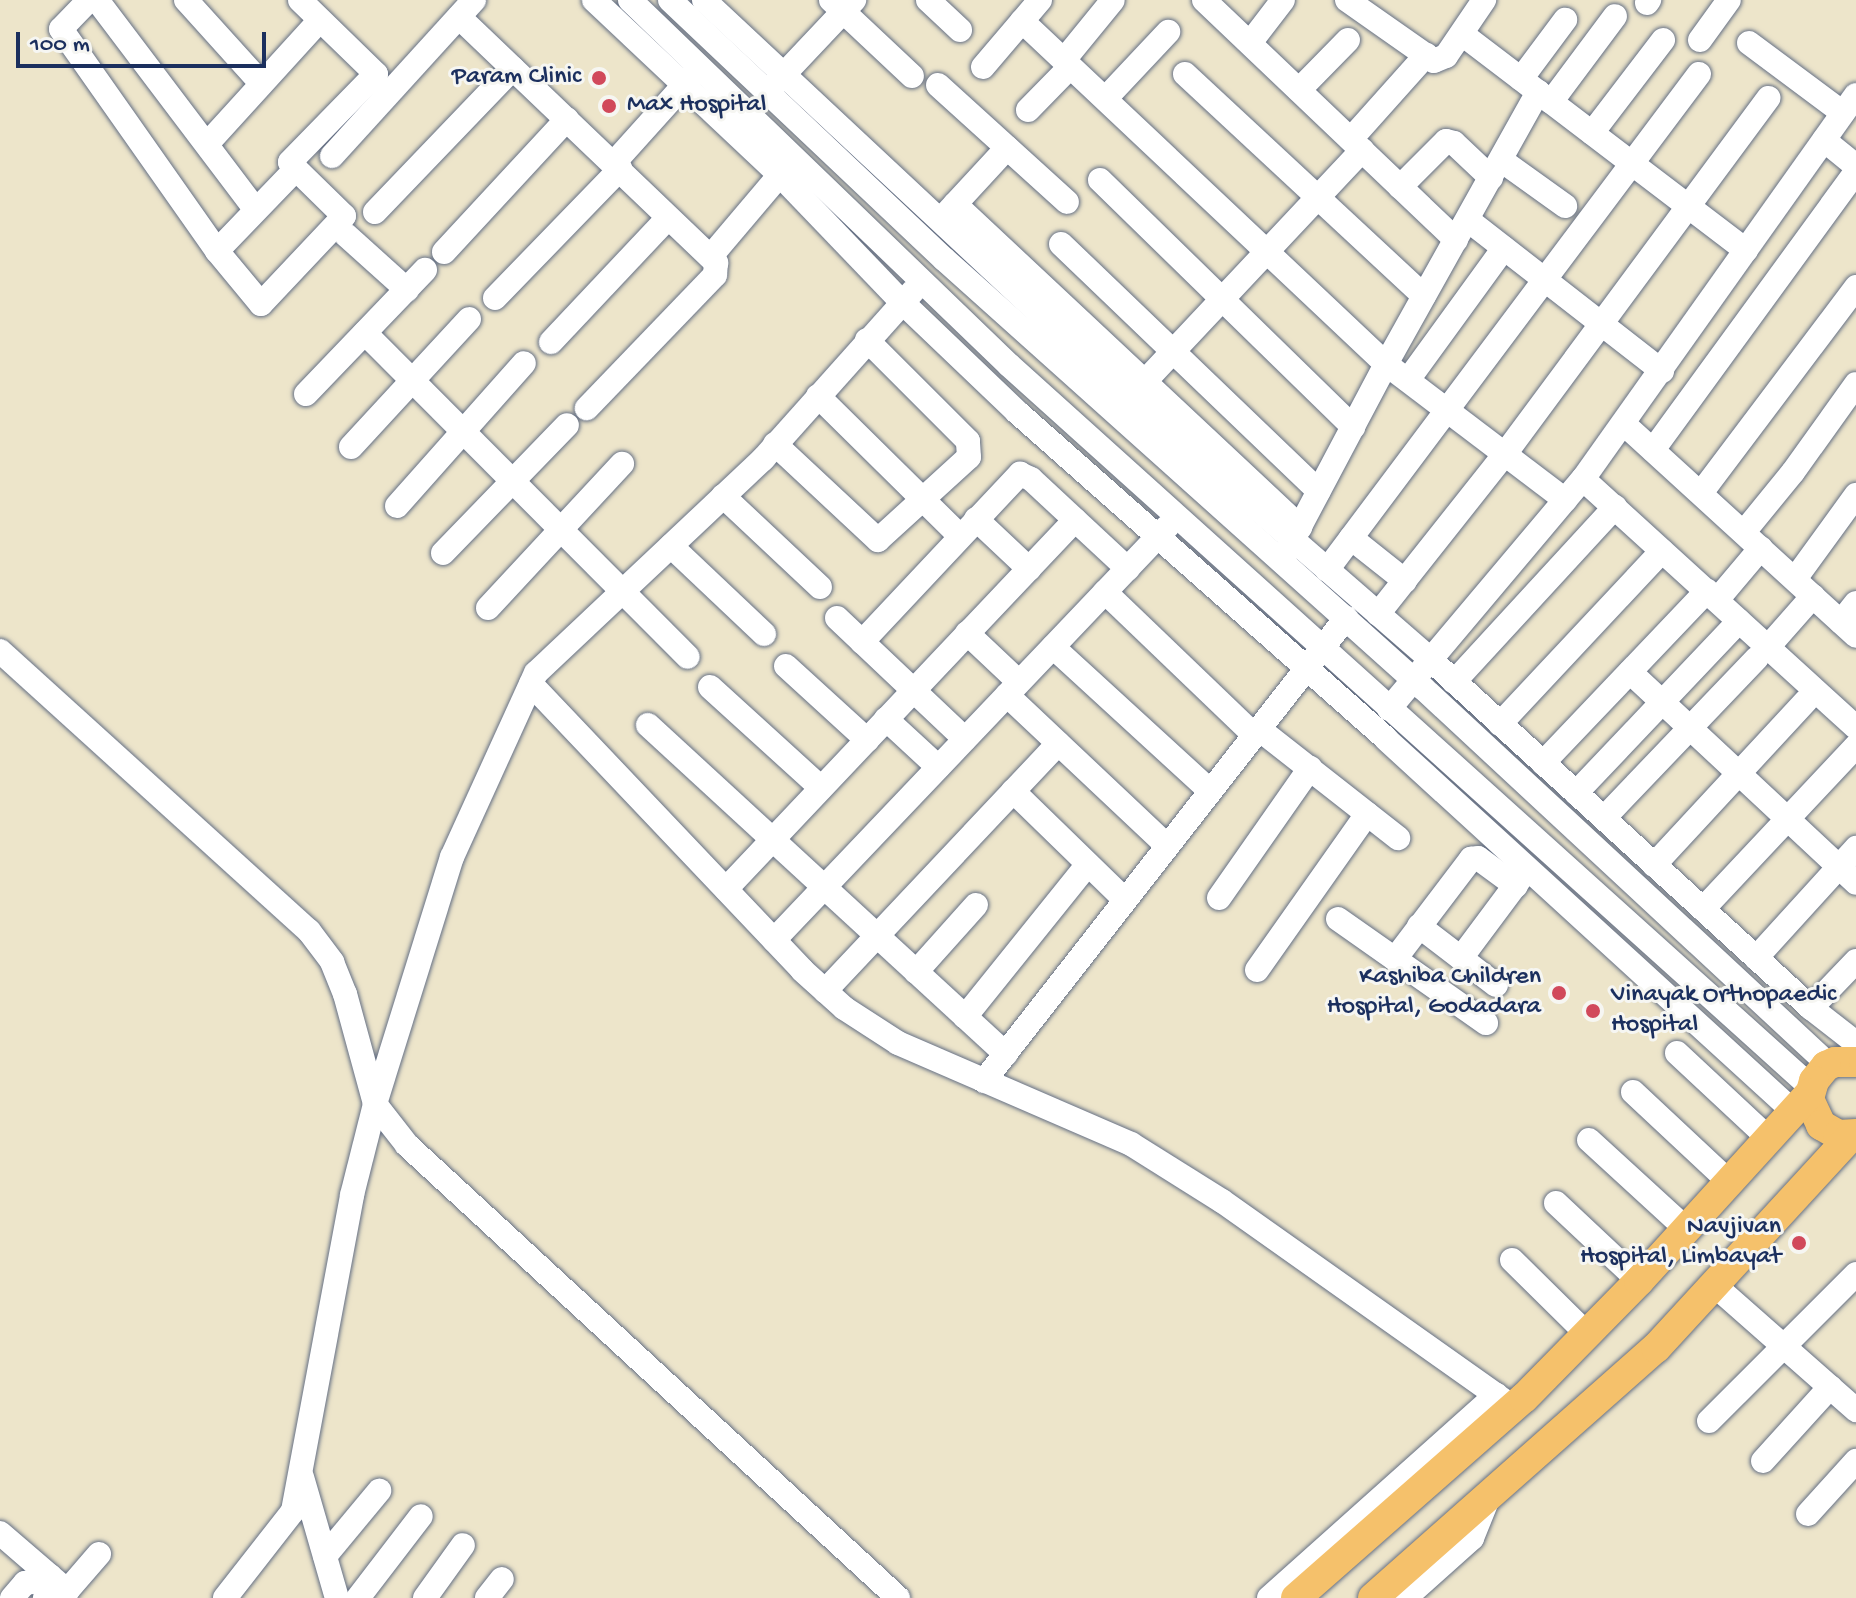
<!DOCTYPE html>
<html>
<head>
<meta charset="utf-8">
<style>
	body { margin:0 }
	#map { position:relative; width:1856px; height:1598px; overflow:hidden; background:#ede5ca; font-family:"Gochi Hand",sans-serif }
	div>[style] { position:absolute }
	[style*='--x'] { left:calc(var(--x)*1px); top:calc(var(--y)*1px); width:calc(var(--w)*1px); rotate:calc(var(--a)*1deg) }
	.roads { filter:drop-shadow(0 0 2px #646f84) drop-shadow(0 0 2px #646f84) }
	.minor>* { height:24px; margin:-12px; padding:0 12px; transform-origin:12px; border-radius:12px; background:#fff }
	.major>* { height:30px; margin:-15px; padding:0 15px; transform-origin:15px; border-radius:15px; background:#f5c16b }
	.dots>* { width:22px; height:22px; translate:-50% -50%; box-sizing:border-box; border:4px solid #f6f6f2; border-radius:50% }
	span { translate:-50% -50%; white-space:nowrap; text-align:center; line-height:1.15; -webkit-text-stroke:6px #f6f6f2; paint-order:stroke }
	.poi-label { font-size:26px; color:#1b2f5e }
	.right { translate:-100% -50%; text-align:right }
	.left { translate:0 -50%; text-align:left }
	.scale { position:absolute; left:16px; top:32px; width:250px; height:36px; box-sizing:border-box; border:4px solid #1b2f5e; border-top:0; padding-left:10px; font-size:24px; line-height:28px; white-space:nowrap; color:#1b2f5e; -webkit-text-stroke:6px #f6f6f2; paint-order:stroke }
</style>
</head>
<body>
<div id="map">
	<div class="roads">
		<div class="minor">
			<div style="--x:89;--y:0;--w:40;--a:134"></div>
			<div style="--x:61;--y:29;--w:271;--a:54.9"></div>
			<div style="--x:97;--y:0;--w:263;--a:52.9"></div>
			<div style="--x:186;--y:0;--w:112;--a:47.9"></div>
			<div style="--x:594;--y:0;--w:255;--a:43.3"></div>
			<div style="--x:780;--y:175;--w:176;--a:46.2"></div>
			<div style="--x:902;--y:302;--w:159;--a:43.7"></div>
			<div style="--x:1017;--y:412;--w:493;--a:41.5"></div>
			<div style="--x:1386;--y:739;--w:551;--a:42.43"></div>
			<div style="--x:630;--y:0;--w:526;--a:43.92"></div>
			<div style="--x:1009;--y:365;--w:1079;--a:42"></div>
			<div style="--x:670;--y:0;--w:377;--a:43.4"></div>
			<div style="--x:944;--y:259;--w:644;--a:41.86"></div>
			<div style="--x:1424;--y:689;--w:553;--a:42.87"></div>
			<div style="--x:704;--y:0;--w:583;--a:43.05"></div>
			<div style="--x:1130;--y:398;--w:398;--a:41"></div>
			<div style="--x:1430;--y:659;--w:517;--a:42.49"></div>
			<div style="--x:1811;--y:1008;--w:57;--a:37.9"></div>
			<div style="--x:831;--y:0;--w:111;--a:43.2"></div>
			<div style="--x:928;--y:0;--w:44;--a:43.2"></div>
			<div style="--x:1204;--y:0;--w:348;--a:43.6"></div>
			<div style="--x:1347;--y:0;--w:106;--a:35"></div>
			<div style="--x:1434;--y:61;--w:13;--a:-23"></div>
			<div style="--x:1446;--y:56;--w:68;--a:-55.8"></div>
			<div style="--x:1647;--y:3;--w:4;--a:-56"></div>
			<div style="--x:459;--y:17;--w:356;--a:43.7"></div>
			<div style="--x:716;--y:263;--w:12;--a:95"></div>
			<div style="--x:715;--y:275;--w:185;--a:133.9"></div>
			<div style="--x:1022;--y:21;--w:500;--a:43.3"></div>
			<div style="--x:1386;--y:364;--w:225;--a:37.2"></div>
			<div style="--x:1462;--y:34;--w:357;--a:37.3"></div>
			<div style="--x:1700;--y:40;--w:49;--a:-54.1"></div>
			<div style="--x:1250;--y:43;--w:54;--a:-52.5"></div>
			<div style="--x:1749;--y:43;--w:117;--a:36.7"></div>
			<div style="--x:1064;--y:60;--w:77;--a:-50.8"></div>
			<div style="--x:983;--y:67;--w:88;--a:-49.6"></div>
			<div style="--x:1185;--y:74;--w:326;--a:42.9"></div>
			<div style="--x:1521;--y:79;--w:74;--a:-53.3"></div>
			<div style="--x:938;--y:85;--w:174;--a:42.2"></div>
			<div style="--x:772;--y:87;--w:120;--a:-46.7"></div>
			<div style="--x:1299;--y:90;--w:70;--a:-45.6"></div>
			<div style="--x:1106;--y:98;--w:91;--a:-46.8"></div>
			<div style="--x:1551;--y:102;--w:107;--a:-53.3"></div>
			<div style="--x:1028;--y:110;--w:60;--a:-45.7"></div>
			<div style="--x:1592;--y:133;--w:117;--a:-52.6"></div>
			<div style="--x:1351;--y:139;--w:113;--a:-48.2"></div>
			<div style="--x:1824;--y:140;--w:41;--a:39.1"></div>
			<div style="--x:208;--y:143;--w:166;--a:-47.7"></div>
			<div style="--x:332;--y:156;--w:211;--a:-47.7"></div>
			<div style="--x:1501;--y:160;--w:79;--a:35.7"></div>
			<div style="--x:613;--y:164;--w:122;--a:-48"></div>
			<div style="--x:296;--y:169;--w:67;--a:44.4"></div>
			<div style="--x:344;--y:216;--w:121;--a:133.3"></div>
			<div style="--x:261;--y:304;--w:69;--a:-129.7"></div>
			<div style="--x:217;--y:251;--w:114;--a:-46.1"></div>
			<div style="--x:296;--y:169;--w:9;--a:-131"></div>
			<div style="--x:290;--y:162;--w:123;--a:-45.7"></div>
			<div style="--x:376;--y:74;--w:106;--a:-135.8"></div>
			<div style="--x:1100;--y:180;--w:354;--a:44.3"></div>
			<div style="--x:1400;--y:187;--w:65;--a:-45"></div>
			<div style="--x:1446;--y:141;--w:8;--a:14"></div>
			<div style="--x:1454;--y:143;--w:51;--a:43.4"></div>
			<div style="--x:955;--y:204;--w:473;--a:43.1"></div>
			<div style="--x:375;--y:212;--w:199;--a:-46.2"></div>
			<div style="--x:946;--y:214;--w:90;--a:-47.3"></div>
			<div style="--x:1468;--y:220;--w:246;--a:37.9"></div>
			<div style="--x:346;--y:235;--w:82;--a:42"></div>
			<div style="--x:1061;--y:244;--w:357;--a:43.8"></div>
			<div style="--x:444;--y:252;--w:181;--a:-47.2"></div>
			<div style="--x:711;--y:256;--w:122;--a:-49.7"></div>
			<div style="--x:495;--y:298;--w:180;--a:-45.9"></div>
			<div style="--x:365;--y:333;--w:457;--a:45.1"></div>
			<div style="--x:551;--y:342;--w:170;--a:-46.7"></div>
			<div style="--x:1408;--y:380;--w:163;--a:-54"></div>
			<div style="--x:1135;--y:392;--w:332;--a:-46.8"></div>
			<div style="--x:306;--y:394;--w:172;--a:-46.2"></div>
			<div style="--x:818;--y:396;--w:199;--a:44.6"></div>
			<div style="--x:1624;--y:424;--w:314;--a:42.4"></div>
			<div style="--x:775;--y:444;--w:141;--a:43"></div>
			<div style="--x:878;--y:540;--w:123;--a:-42.4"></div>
			<div style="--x:969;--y:457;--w:16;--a:-94"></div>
			<div style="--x:968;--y:441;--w:143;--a:-135"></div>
			<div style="--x:351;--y:447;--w:174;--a:-47.3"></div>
			<div style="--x:1653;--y:450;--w:344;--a:-53.9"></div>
			<div style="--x:1583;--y:479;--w:369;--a:42.3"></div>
			<div style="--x:1701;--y:493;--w:258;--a:-53"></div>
			<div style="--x:723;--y:496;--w:133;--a:43.2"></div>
			<div style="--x:397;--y:506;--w:191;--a:-48.4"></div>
			<div style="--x:976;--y:519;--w:73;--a:43.3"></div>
			<div style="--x:1744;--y:532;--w:77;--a:-50.8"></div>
			<div style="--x:1793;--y:472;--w:108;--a:-54.4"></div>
			<div style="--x:1351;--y:538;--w:69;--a:38.5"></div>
			<div style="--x:671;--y:546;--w:128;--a:43.4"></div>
			<div style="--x:443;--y:553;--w:178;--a:-45.9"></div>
			<div style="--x:1286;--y:553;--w:214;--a:-62.1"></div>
			<div style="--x:1386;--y:364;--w:312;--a:-60.8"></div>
			<div style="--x:1327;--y:570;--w:620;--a:-53.13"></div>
			<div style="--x:1795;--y:579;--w:104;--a:-54"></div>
			<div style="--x:1105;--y:592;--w:207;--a:43.8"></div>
			<div style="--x:1717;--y:600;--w:68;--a:-49.8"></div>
			<div style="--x:488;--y:608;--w:197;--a:-47.1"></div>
			<div style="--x:1378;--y:614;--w:204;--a:-51.6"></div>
			<div style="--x:1505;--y:454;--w:443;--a:-53.5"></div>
			<div style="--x:837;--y:618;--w:176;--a:43.4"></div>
			<div style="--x:1841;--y:622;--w:24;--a:-52"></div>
			<div style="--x:967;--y:633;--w:71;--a:43.3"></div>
			<div style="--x:862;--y:642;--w:231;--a:-46.8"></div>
			<div style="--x:1020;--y:474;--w:12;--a:24"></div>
			<div style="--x:1031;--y:479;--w:132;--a:42.9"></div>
			<div style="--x:1053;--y:647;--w:213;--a:42.5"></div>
			<div style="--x:1768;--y:647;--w:68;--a:-48.6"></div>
			<div style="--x:0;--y:651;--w:417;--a:42.2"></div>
			<div style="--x:309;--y:931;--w:39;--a:53"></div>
			<div style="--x:332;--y:962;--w:35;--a:68"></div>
			<div style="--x:345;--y:994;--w:114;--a:74.7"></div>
			<div style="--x:375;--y:1104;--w:52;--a:52"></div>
			<div style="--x:407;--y:1145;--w:668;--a:42.69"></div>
			<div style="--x:786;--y:666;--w:110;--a:42.4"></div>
			<div style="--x:1630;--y:672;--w:309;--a:43"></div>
			<div style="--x:1454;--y:682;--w:238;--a:-47.4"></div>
			<div style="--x:531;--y:684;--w:394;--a:46.5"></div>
			<div style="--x:802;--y:970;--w:57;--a:42.1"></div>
			<div style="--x:844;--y:1008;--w:64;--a:32.9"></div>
			<div style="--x:898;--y:1043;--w:254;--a:23.4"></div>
			<div style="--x:1131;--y:1144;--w:107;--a:32.1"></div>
			<div style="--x:1222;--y:1201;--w:357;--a:35.3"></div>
			<div style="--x:710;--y:687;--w:150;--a:42.3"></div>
			<div style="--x:1007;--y:695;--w:220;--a:43.3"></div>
			<div style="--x:1389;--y:709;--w:301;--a:-49.9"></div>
			<div style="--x:1583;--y:479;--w:471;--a:-54.6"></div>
			<div style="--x:886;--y:719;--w:71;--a:42.7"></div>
			<div style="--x:1500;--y:724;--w:237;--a:-46.9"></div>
			<div style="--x:648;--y:725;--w:486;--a:42.6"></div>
			<div style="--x:1259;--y:729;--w:177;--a:38.1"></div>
			<div style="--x:1543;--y:763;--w:238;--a:-46.4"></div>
			<div style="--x:1013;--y:791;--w:156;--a:44.2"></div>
			<div style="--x:1576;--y:793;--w:237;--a:-46.5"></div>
			<div style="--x:1604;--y:818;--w:221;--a:-46.3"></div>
			<div style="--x:1654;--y:865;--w:224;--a:-47.2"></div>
			<div style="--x:726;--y:889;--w:508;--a:-46.6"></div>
			<div style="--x:1219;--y:898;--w:159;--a:-55"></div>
			<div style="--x:1703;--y:909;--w:224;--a:-46.8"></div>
			<div style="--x:1338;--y:919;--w:181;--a:35.1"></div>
			<div style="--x:1419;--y:926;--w:97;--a:37.5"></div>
			<div style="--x:774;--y:940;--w:570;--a:-46.42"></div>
			<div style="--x:1461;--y:958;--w:107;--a:-53.3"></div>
			<div style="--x:1756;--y:958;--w:149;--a:-47.7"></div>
			<div style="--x:1395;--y:959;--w:126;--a:-52.8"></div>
			<div style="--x:1471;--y:859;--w:7;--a:-8"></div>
			<div style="--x:1478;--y:858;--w:47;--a:36.4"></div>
			<div style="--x:1257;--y:970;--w:191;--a:-54.8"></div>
			<div style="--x:916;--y:972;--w:90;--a:-48.2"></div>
			<div style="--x:825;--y:991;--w:340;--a:-46.7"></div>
			<div style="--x:1811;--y:1008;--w:65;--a:-46.2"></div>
			<div style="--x:965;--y:1017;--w:196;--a:-51.2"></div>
			<div style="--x:1677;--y:1053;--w:125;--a:43"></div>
			<div style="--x:984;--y:1081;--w:588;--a:-51.98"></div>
			<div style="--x:1633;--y:1092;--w:130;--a:43.1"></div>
			<div style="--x:1589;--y:1140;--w:132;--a:42.5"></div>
			<div style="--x:1556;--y:1203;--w:114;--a:43.2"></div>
			<div style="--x:1512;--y:1260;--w:105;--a:44.6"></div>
			<div style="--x:1713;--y:1284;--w:191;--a:41.4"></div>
			<div style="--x:1709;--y:1421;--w:208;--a:-45"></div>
			<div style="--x:1763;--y:1461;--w:100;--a:-47.8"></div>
			<div style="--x:302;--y:1477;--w:126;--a:73.9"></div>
			<div style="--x:1808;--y:1514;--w:72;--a:-47.8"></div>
			<div style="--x:0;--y:1533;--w:66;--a:40.7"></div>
			<div style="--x:50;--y:1576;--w:23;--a:103"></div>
			<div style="--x:325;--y:1556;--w:85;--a:-50.3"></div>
			<div style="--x:50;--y:1576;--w:23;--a:41"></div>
			<div style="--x:67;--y:1591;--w:49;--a:-49.1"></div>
			<div style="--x:12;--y:1598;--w:20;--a:-49"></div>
			<div style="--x:25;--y:1583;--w:22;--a:-8"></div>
			<div style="--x:225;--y:1598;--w:110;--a:-52"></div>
			<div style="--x:293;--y:1511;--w:321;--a:-79.4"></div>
			<div style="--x:352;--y:1195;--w:94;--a:-75.8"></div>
			<div style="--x:375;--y:1104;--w:259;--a:-72.7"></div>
			<div style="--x:452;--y:857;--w:202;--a:-65.5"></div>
			<div style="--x:536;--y:673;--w:312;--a:-43.3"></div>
			<div style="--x:763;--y:459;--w:225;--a:-48.2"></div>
			<div style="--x:358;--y:1598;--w:103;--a:-52.5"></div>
			<div style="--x:425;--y:1598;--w:65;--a:-54.4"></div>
			<div style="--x:487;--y:1598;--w:24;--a:-52"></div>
			<div style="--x:1269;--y:1598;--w:305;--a:-41.8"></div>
			<div style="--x:1405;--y:1598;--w:90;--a:-41.8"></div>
			<div style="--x:1472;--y:1538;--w:45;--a:-68"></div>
		</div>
		<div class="major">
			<div style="--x:1856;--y:1062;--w:21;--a:180"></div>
			<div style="--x:1835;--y:1062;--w:10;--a:156"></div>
			<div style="--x:1826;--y:1066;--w:19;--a:129"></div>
			<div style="--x:1814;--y:1081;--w:19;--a:106"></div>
			<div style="--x:1809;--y:1099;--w:29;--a:65"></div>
			<div style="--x:1821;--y:1125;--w:20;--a:30"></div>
			<div style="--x:1838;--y:1135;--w:18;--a:-3"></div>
			<div style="--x:1296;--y:1598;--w:303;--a:-41.3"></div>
			<div style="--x:1524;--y:1398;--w:164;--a:-45.5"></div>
			<div style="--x:1639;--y:1281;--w:254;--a:-47.7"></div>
			<div style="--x:1373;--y:1598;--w:378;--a:-41.5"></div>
			<div style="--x:1656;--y:1348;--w:289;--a:-47.4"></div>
		</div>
	</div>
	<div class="dots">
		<div style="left:599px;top:78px;background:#d1495b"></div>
		<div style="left:609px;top:106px;background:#d1495b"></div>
		<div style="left:1559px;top:993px;background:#d1495b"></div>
		<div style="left:1593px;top:1011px;background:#d1495b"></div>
		<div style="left:1799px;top:1243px;background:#d1495b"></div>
	</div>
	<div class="poi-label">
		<span class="right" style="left:581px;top:78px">Param Clinic</span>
		<span class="left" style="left:627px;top:106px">Max Hospital</span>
		<span class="right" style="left:1541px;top:993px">Kashiba Children<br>Hospital, Godadara</span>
		<span class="left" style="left:1611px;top:1011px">Vinayak Orthopaedic<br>Hospital</span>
		<span class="right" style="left:1781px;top:1243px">Navjivan<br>Hospital, Limbayat</span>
	</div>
	<div class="scale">100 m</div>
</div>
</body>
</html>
